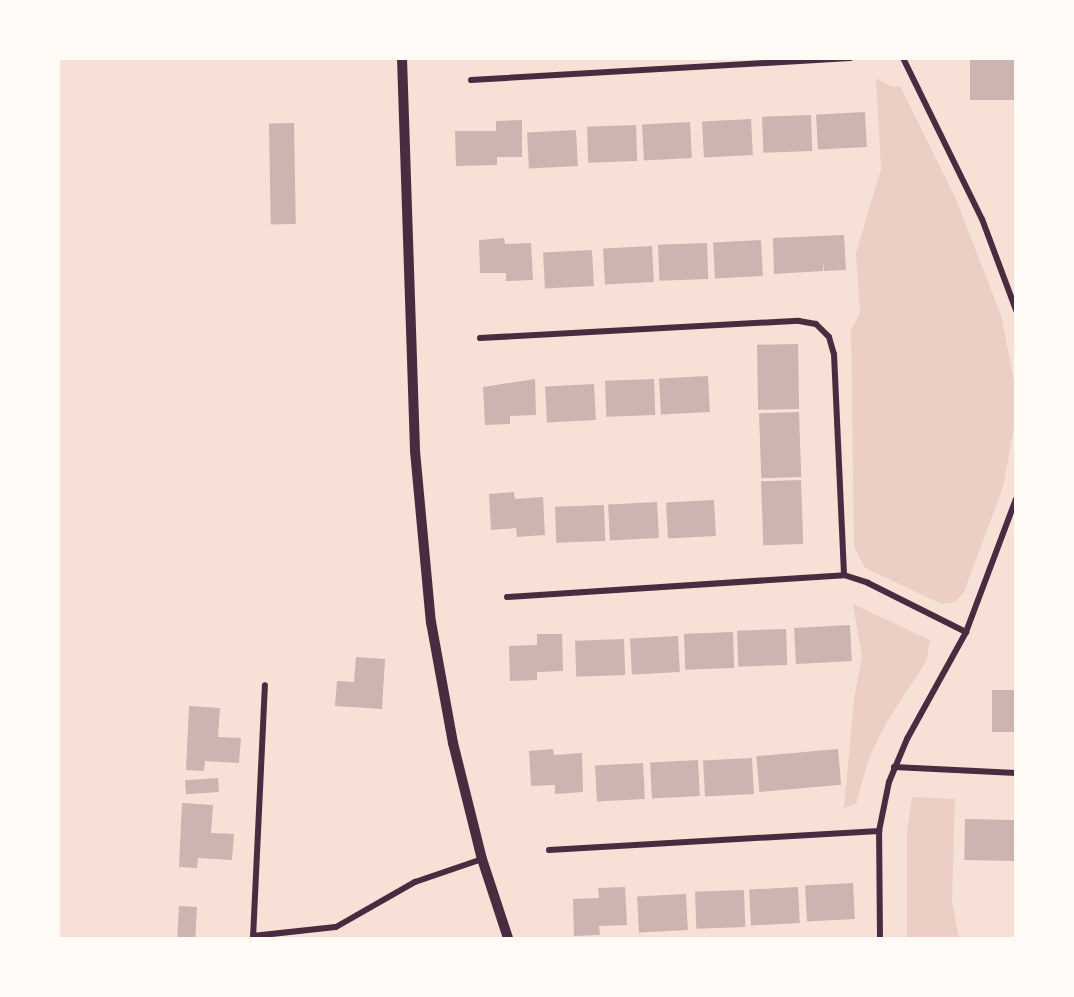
<!DOCTYPE html>
<html>
<head>
<meta charset="utf-8">
<style>
	body { margin:0 }
	#map { position:relative; width:1074px; height:997px; overflow:hidden; background:#f7e1d7; font-family:"IBM Plex Sans",sans-serif }
	div>[style] { position:absolute }
	[style*='--x'] { left:calc(var(--x)*1px); top:calc(var(--y)*1px); width:calc(var(--w)*1px); rotate:calc(var(--a)*1deg) }
	.green>* { inset:0; background:#ebcfc5 }
	.building>* { inset:0; background:#ccb4b1; transform-origin:0 0 }
	.minor>* { height:6px; margin:-3px; padding:0 3px; transform-origin:3px; border-radius:3px; background:#4a2c40 }
	.tertiary>* { height:10px; margin:-5px; padding:0 5px; transform-origin:5px; border-radius:5px; background:#4a2c40 }
	span { translate:-50% -50%; white-space:nowrap; text-align:center; line-height:1.15; -webkit-text-stroke:4.5px #fffaf5; paint-order:stroke }
	.frame { position:absolute; inset:0; border:60px solid #fffaf5; pointer-events:none }
</style>
</head>
<body>
<div id="map">
	<div class="green">
		<div style="clip-path:polygon(876px 78px,892px 87px,900px 86px,956px 199px,1002px 318px,1015px 387px,1014px 428px,1003px 487px,964px 592px,955px 602px,942px 604px,865px 568px,854px 547px,851px 330px,860px 313px,856px 253px,881px 169px)"></div>
		<div style="clip-path:polygon(853px 604px,930px 640px,927px 660px,886px 723px,869px 758px,856px 804px,844px 808px,854px 698px,862px 658px)"></div>
		<div style="clip-path:polygon(912px 797px,955px 799px,952px 901px,959px 938px,907px 938px,907px 832px)"></div>
	</div>
	<div class="building">
		<div style="left:1016px;top:58px;width:42px;height:46px;rotate:90deg"></div>
		<div style="left:865px;top:112px;width:35px;height:49px;rotate:87deg"></div>
		<div style="left:811px;top:115px;width:36px;height:49px;rotate:88deg"></div>
		<div style="left:751px;top:119px;width:36px;height:49px;rotate:87deg"></div>
		<div style="clip-path:polygon(522px 120px,522px 157px,497px 157px,497px 165px,456px 166px,455px 131px,496px 131px,496px 121px)"></div>
		<div style="left:690px;top:122px;width:36px;height:48px;rotate:87deg"></div>
		<div style="left:294px;top:123px;width:101px;height:25px;rotate:89deg"></div>
		<div style="left:636px;top:125px;width:36px;height:49px;rotate:88deg"></div>
		<div style="left:576px;top:130px;width:36px;height:49px;rotate:87deg"></div>
		<div style="clip-path:polygon(844px 235px,846px 270px,824px 271px,823px 261px,823px 271px,774px 274px,773px 238px)"></div>
		<div style="clip-path:polygon(504px 238px,505px 244px,531px 243px,533px 280px,506px 281px,506px 273px,480px 273px,479px 240px)"></div>
		<div style="left:761px;top:240px;width:36px;height:48px;rotate:87deg"></div>
		<div style="left:707px;top:243px;width:36px;height:49px;rotate:88deg"></div>
		<div style="left:652px;top:246px;width:36px;height:49px;rotate:87deg"></div>
		<div style="left:592px;top:250px;width:36px;height:49px;rotate:87deg"></div>
		<div style="left:798px;top:344px;width:65px;height:41px;rotate:89deg"></div>
		<div style="left:708px;top:376px;width:36px;height:49px;rotate:87deg"></div>
		<div style="clip-path:polygon(535px 379px,536px 415px,510px 416px,510px 424px,485px 425px,483px 387px)"></div>
		<div style="left:654px;top:379px;width:36px;height:49px;rotate:88deg"></div>
		<div style="left:594px;top:384px;width:36px;height:49px;rotate:87deg"></div>
		<div style="left:799px;top:412px;width:65px;height:40px;rotate:88deg"></div>
		<div style="left:801px;top:480px;width:64px;height:40px;rotate:88deg"></div>
		<div style="clip-path:polygon(514px 492px,515px 499px,543px 497px,545px 535px,517px 537px,516px 528px,491px 530px,489px 494px)"></div>
		<div style="left:714px;top:500px;width:36px;height:48px;rotate:87deg"></div>
		<div style="left:657px;top:502px;width:36px;height:49px;rotate:87deg"></div>
		<div style="left:604px;top:505px;width:36px;height:49px;rotate:88deg"></div>
		<div style="left:850px;top:625px;width:36px;height:56px;rotate:87deg"></div>
		<div style="left:786px;top:629px;width:36px;height:49px;rotate:88deg"></div>
		<div style="left:733px;top:632px;width:36px;height:49px;rotate:88deg"></div>
		<div style="clip-path:polygon(537px 634px,562px 634px,563px 671px,537px 672px,537px 680px,510px 681px,509px 646px,537px 645px)"></div>
		<div style="left:678px;top:636px;width:36px;height:48px;rotate:87deg"></div>
		<div style="left:624px;top:639px;width:36px;height:49px;rotate:88deg"></div>
		<div style="clip-path:polygon(356px 657px,385px 659px,382px 709px,335px 706px,337px 681px,354px 682px)"></div>
		<div style="left:992px;top:690px;width:24px;height:42px"></div>
		<div style="clip-path:polygon(189px 706px,220px 708px,218px 737px,241px 738px,239px 763px,205px 761px,204px 771px,186px 770px)"></div>
		<div style="clip-path:polygon(553px 749px,554px 755px,582px 753px,583px 792px,555px 794px,555px 785px,531px 786px,529px 751px)"></div>
		<div style="left:838px;top:749px;width:36px;height:82px;rotate:85deg"></div>
		<div style="left:752px;top:758px;width:36px;height:49px;rotate:87deg"></div>
		<div style="left:698px;top:760px;width:36px;height:48px;rotate:87deg"></div>
		<div style="left:643px;top:763px;width:36px;height:48px;rotate:87deg"></div>
		<div style="left:218px;top:778px;width:14px;height:33px;rotate:86deg"></div>
		<div style="clip-path:polygon(182px 803px,213px 805px,211px 833px,234px 834px,232px 860px,198px 858px,197px 868px,179px 867px)"></div>
		<div style="left:965px;top:819px;width:51px;height:41px;rotate:1deg"></div>
		<div style="left:853px;top:883px;width:36px;height:48px;rotate:87deg"></div>
		<div style="clip-path:polygon(625px 887px,627px 925px,599px 926px,600px 935px,574px 936px,573px 899px,599px 898px,598px 888px)"></div>
		<div style="left:798px;top:887px;width:36px;height:49px;rotate:87deg"></div>
		<div style="left:744px;top:890px;width:37px;height:49px;rotate:88deg"></div>
		<div style="left:686px;top:894px;width:36px;height:49px;rotate:87deg"></div>
		<div style="left:179px;top:906px;width:18px;height:32px;rotate:3deg"></div>
	</div>
	<div class="minor">
		<div style="--x:903;--y:58;--w:179;--a:63.9"></div>
		<div style="--x:982;--y:219;--w:97;--a:69.5"></div>
		<div style="--x:471;--y:80;--w:380;--a:-3.3"></div>
		<div style="--x:480;--y:338;--w:319;--a:-3.1"></div>
		<div style="--x:799;--y:321;--w:17;--a:10"></div>
		<div style="--x:816;--y:324;--w:18;--a:45"></div>
		<div style="--x:829;--y:337;--w:18;--a:74"></div>
		<div style="--x:834;--y:354;--w:221;--a:87.4"></div>
		<div style="--x:844;--y:575;--w:25;--a:18"></div>
		<div style="--x:868;--y:583;--w:110;--a:26.6"></div>
		<div style="--x:507;--y:597;--w:338;--a:-3.7"></div>
		<div style="--x:894;--y:767;--w:122;--a:2.8"></div>
		<div style="--x:549;--y:850;--w:331;--a:-3.3"></div>
		<div style="--x:253;--y:936;--w:83;--a:-6.2"></div>
		<div style="--x:336;--y:927;--w:91;--a:-29.7"></div>
		<div style="--x:415;--y:882;--w:71;--a:-18.9"></div>
		<div style="--x:253;--y:938;--w:253;--a:-87.3"></div>
		<div style="--x:880;--y:938;--w:107;--a:-90.5"></div>
		<div style="--x:879;--y:831;--w:50;--a:-78.5"></div>
		<div style="--x:889;--y:782;--w:47;--a:-67.3"></div>
		<div style="--x:907;--y:739;--w:122;--a:-61.1"></div>
		<div style="--x:966;--y:632;--w:142;--a:-69.4"></div>
	</div>
	<div class="tertiary">
		<div style="--x:402;--y:58;--w:393;--a:88.1"></div>
		<div style="--x:415;--y:451;--w:172;--a:84.7"></div>
		<div style="--x:431;--y:622;--w:123;--a:79.7"></div>
		<div style="--x:453;--y:743;--w:120;--a:76"></div>
		<div style="--x:482;--y:859;--w:83;--a:71.8"></div>
	</div>
	<div class="frame"></div>
</div>
</body>
</html>
